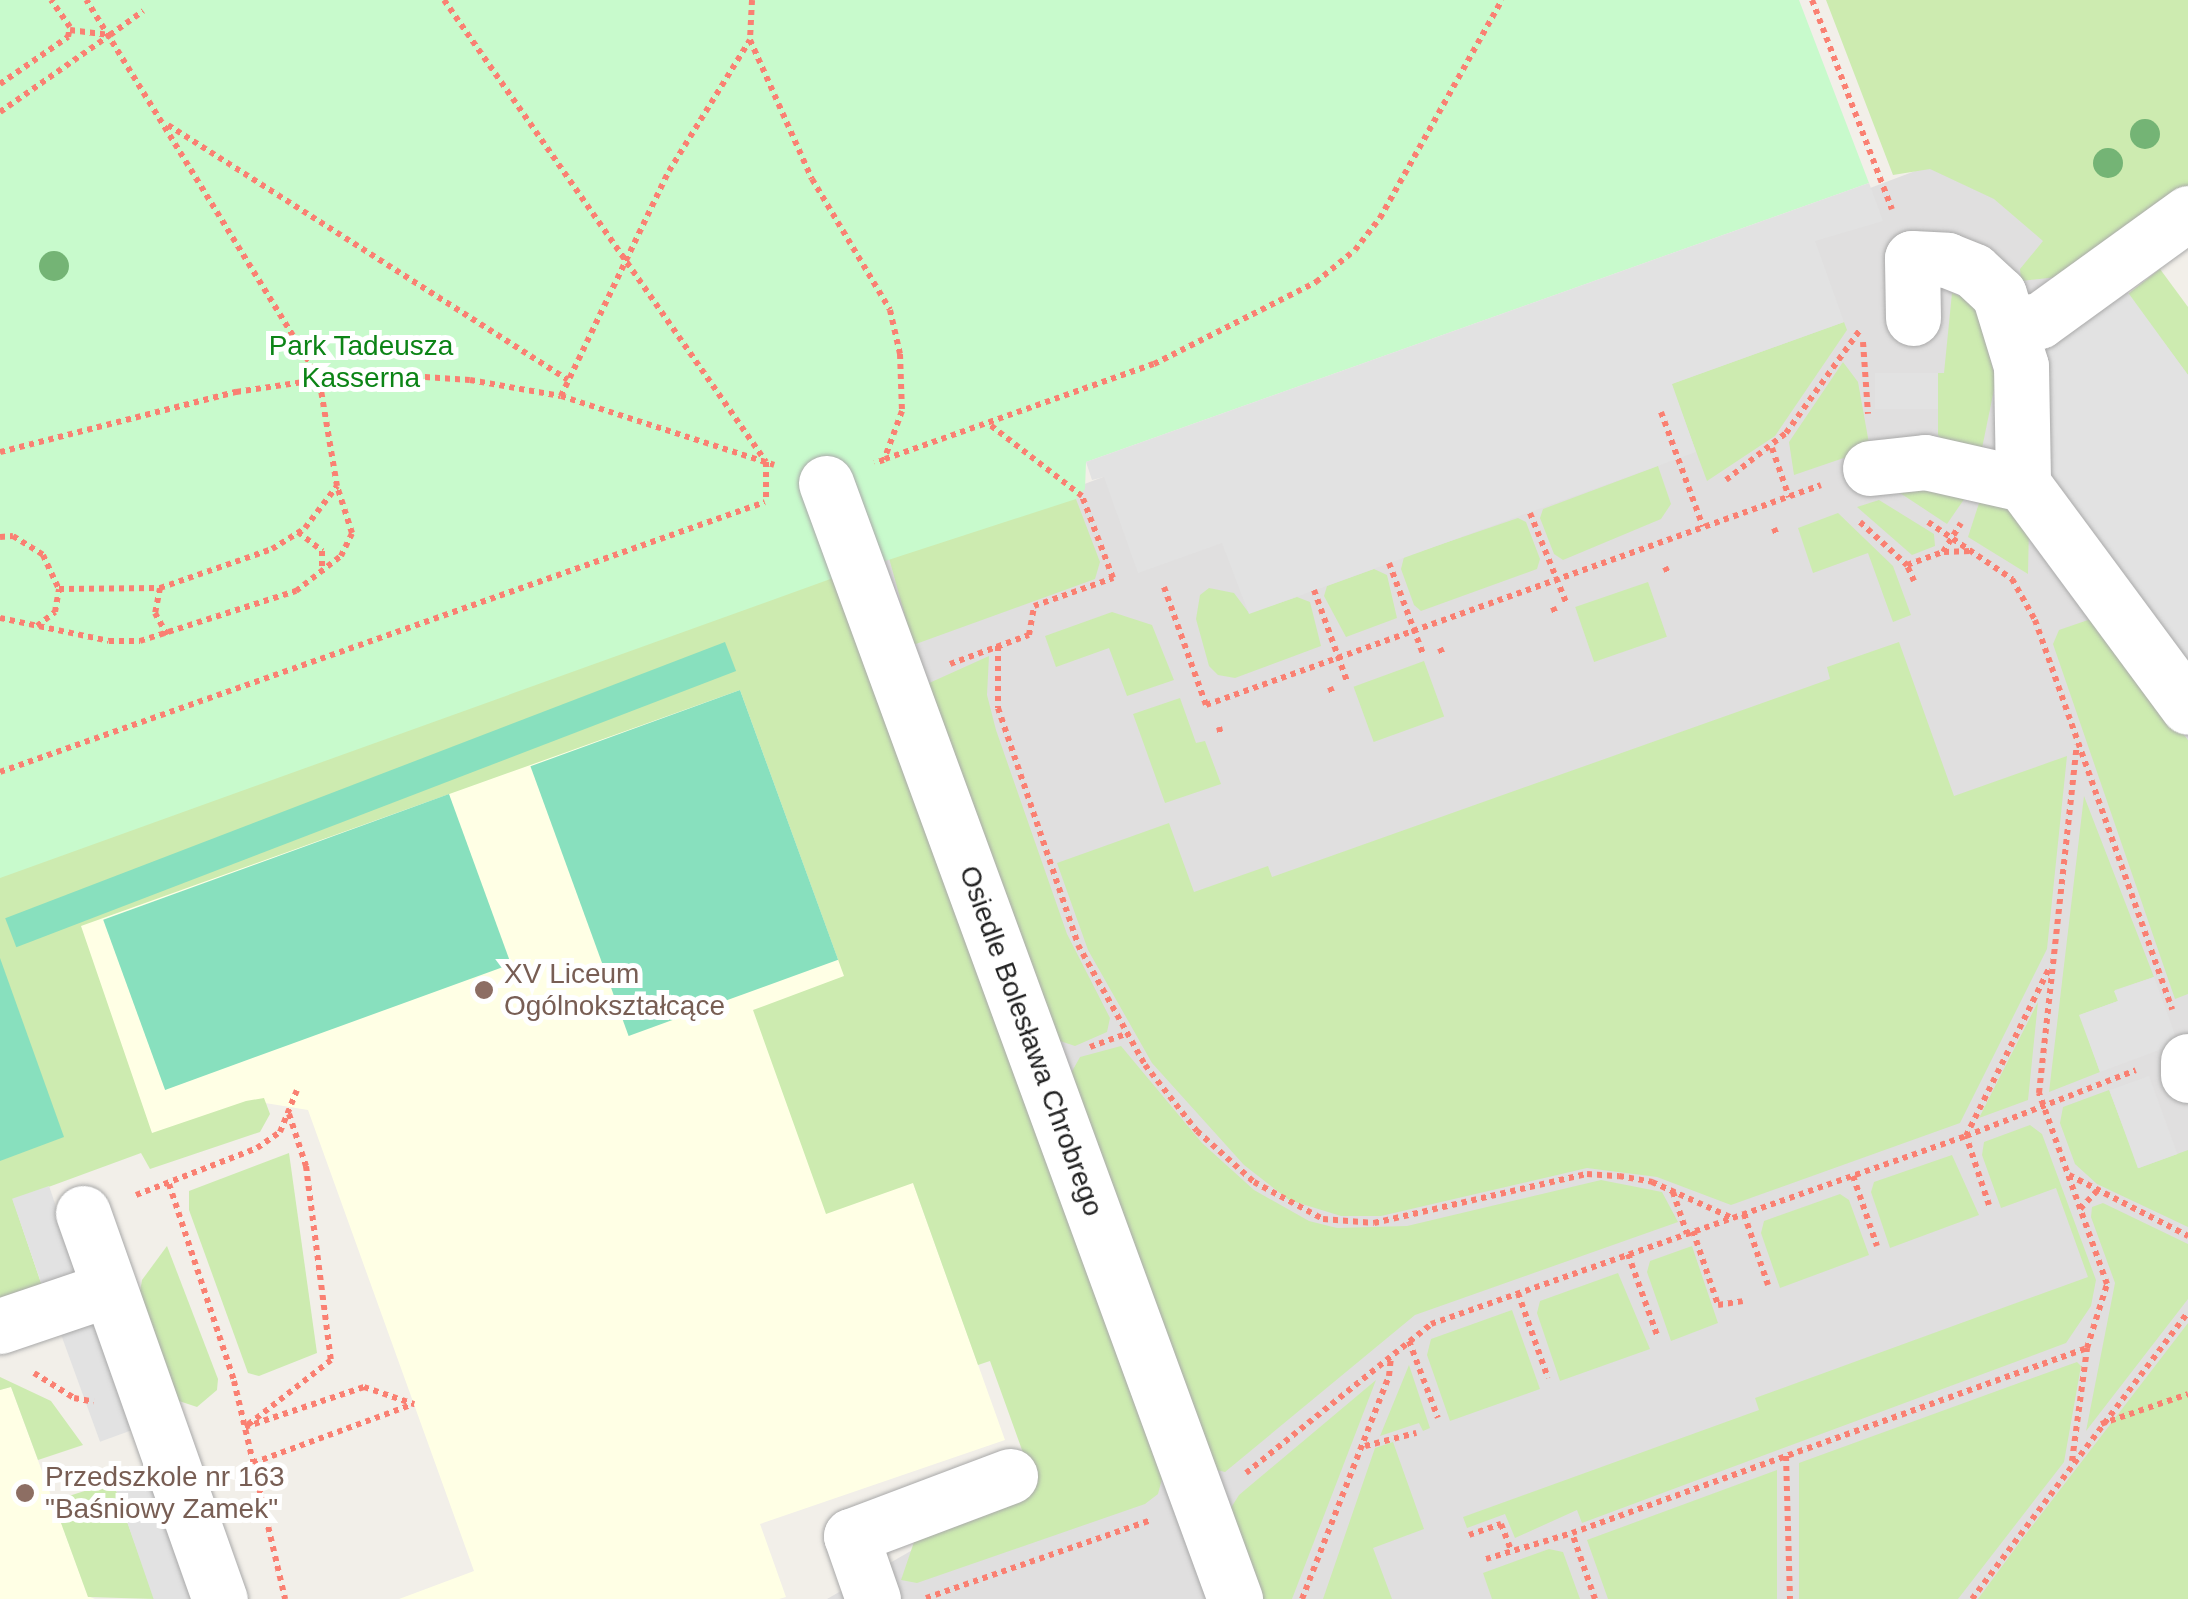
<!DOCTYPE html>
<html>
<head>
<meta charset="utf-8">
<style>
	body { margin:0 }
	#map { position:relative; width:2188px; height:1599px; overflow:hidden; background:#f2efe9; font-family:Arial,sans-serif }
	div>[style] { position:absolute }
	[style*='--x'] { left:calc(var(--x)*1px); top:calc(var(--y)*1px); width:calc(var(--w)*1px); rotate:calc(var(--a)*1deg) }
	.residential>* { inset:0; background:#e0dfdf }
	.education>* { inset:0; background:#ffffe5 }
	.grass>* { inset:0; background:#cdebb0; transform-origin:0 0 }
	.park>* { inset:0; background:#c8facc }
	.pitch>* { inset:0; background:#88e0be; transform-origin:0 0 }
	.parking>* { inset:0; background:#e2e2e2; transform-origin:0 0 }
	.path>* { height:6px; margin-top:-3px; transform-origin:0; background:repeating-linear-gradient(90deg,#fa8072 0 5px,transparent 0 10px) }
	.roads { filter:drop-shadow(0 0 2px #a9a9a9) drop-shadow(0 0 2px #a9a9a9) }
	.minor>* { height:55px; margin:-27.5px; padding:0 27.5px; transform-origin:27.5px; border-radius:27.5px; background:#fff }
	.trees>* { width:30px; height:30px; margin:-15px; border-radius:50%; background:#74b475 }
	.dots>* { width:28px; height:28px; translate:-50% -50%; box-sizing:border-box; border:5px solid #fff; border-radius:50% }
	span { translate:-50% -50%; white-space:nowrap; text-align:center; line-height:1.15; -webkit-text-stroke:10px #fff; paint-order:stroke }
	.park-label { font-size:28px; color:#0c8416 }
	.education-label { font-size:28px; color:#785e54 }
	.left { translate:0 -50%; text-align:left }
	.street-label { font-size:28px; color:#222 }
</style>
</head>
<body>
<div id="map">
	<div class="residential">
		<div style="clip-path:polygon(1992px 142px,2188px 366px,2188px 1599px,827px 1599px,1188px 1392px,883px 560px)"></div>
	</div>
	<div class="education">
		<div style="clip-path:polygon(810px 586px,913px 1183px,1005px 1440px,760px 1524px,786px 1597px,779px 1599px,399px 1599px,474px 1571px,308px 1110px,259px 1102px,0 1198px,0 878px)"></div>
		<div style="clip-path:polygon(11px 1387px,88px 1596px,95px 1599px,0 1599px,0 1390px)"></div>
	</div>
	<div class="grass">
		<div style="clip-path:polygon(1826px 0,2188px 0,2188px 188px,2068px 276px,2021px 281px,2020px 269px,2043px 241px,1994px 199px,1930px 169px,1893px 175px)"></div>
		<div style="clip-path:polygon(2160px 269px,2188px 307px,2188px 375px,2128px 294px)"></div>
		<div style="clip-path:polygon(1952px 293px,1974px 301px,1996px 380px,1981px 453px,1946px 445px,1938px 435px,1938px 373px,1944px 373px)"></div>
		<div style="clip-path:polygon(1844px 322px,1847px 330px,1775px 436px,1707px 481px,1671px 384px)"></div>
		<div style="clip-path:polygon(1843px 362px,1858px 382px,1870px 449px,1794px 475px,1789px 442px)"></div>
		<div style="clip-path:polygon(997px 444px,1076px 499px,1100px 562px,1095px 579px,913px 645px,889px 558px)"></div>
		<div style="clip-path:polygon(1658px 466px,1671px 504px,1661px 519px,1563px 560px,1554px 554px,1540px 518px,1543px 509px)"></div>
		<div style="clip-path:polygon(1897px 479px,1967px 495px,1947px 524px,1894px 489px)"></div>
		<div style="clip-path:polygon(1879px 500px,1934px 534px,1935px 546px,1912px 555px,1857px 507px)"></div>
		<div style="clip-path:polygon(1980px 500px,2007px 508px,2029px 526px,2028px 574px,1968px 537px)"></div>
		<div style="clip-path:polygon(1838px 513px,1893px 566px,1911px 615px,1893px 622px,1868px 553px,1813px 573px,1798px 528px)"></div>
		<div style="clip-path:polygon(1518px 518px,1526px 522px,1540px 559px,1537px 569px,1421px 611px,1414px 605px,1401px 569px,1404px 557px)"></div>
		<div style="clip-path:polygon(826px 555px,1162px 1479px,1158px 1494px,1145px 1504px,917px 1583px,901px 1580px,914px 1542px,937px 1521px,1035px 1486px,990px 1361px,978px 1365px,913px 1183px,826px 1214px,753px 1010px,844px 976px,740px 690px,81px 926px,152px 1133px,246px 1101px,264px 1098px,270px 1114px,260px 1132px,150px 1169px,141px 1153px,13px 1200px,45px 1295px,0 1310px,0 785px)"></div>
		<div style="clip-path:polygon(1374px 569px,1387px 575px,1397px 618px,1346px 637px,1324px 596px,1327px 586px)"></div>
		<div style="left:1648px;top:582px;width:58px;height:77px;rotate:71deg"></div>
		<div style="clip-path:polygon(1209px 588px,1234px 593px,1249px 613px,1297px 597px,1310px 602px,1321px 646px,1235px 678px,1218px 675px,1209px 666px,1196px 619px,1200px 595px)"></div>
		<div style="clip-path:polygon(1112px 612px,1152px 625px,1174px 680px,1127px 696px,1109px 648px,1056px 667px,1045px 636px)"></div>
		<div style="clip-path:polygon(2088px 620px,2103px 622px,2188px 740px,2188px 994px,2175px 999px,2053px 644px,2059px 630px)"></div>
		<div style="clip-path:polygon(1899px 642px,1954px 796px,2067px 756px,2047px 949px,1960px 1123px,1731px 1205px,1657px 1177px,1587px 1168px,1381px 1216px,1341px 1216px,1289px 1200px,1244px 1165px,1152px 1063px,1088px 950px,1057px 863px,1169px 823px,1194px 892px,1268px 866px,1272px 877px,1830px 679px,1827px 667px)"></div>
		<div style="clip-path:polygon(989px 656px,987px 695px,996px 730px,1067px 934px,1110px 1018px,1107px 1032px,1075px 1046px,1057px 1040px,927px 684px)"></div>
		<div style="left:1424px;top:661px;width:59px;height:75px;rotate:70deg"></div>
		<div style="clip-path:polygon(1180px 698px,1196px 743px,1205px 741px,1221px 784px,1165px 803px,1133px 714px)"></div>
		<div style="clip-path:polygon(2084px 796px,2154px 977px,2115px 990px,2118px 1001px,2080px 1015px,2100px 1072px,2049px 1092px)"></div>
		<div style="clip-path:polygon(2038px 1002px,2028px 1100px,1979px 1118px)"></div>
		<div style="clip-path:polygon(1121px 1046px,1202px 1143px,1254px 1190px,1309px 1221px,1337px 1228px,1407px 1226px,1601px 1180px,1662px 1192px,1678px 1222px,1415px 1315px,1225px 1472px,1213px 1469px,1070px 1075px,1080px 1057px)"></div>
		<div style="clip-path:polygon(2109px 1090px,2139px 1168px,2188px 1150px,2188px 1227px,2097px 1184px,2075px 1164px,2060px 1123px,2063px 1107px)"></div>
		<div style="clip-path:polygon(2030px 1125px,2042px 1134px,2096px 1280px,2091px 1306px,2066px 1343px,1582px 1523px,1577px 1510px,1515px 1538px,1505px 1514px,1467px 1528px,1463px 1517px,1759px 1410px,1755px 1398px,2088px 1277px,2056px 1188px,2001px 1208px,1982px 1155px,1984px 1142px)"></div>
		<div style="clip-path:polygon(289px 1153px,317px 1353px,259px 1376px,248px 1373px,189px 1210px,189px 1191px)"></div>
		<div style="clip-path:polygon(1952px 1155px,1979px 1215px,1890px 1248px,1871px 1192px,1874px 1182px)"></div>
		<div style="clip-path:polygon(1840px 1194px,1849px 1200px,1869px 1255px,1780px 1288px,1761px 1233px,1764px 1221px)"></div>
		<div style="clip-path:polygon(2103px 1203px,2188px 1244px,2188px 1299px,2086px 1431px,2115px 1283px,2091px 1217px,2092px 1207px)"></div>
		<div style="clip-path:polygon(167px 1246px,218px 1379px,217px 1390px,197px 1407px,176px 1400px,139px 1297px,142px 1280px)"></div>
		<div style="clip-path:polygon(1692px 1246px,1718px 1323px,1671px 1341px,1647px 1272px,1650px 1261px)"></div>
		<div style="clip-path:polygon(1618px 1273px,1650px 1349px,1560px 1381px,1537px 1313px,1540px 1301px)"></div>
		<div style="clip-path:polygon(1512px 1310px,1540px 1389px,1450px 1421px,1427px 1355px,1431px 1339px)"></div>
		<div style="clip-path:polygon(2188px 1323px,2188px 1599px,1978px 1599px,2020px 1542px)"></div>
		<div style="clip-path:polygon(2077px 1362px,2081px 1366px,2064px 1462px,1958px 1599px,1799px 1599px,1799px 1463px)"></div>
		<div style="clip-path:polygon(1409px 1365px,1430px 1428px,1423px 1431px,1419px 1423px,1380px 1436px)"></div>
		<div style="clip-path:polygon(0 1377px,51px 1401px,83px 1445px,38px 1460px,11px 1387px,0 1390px)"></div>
		<div style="clip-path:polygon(1376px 1380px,1292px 1599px,1260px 1599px,1229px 1511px,1239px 1495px)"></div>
		<div style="clip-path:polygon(1393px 1442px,1424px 1529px,1373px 1548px,1392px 1599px,1323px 1599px,1375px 1448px)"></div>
		<div style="clip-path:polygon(1777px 1470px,1777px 1599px,1608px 1599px,1587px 1540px)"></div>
		<div style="clip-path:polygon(113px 1482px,155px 1599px,88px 1597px,53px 1501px)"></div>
		<div style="clip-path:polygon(1549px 1549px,1563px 1552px,1580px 1599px,1492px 1599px,1483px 1573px)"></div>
	</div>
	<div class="park">
		<div style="clip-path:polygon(0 0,1799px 0,1869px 183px,1086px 462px,1085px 489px,1076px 499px,836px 577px,0 878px)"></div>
	</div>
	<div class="pitch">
		<div style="left:725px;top:642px;width:31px;height:771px;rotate:69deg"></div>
		<div style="left:740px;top:690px;width:287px;height:223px;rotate:70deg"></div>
		<div style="left:449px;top:794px;width:181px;height:368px;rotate:70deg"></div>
		<div style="clip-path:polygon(0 958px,64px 1137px,0 1161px)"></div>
	</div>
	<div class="parking">
		<div style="clip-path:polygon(1869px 183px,1883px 221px,1815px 241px,1844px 322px,1672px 384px,1696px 452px,1249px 614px,1222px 543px,1138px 573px,1104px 477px,1092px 480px,1086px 462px)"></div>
		<div style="clip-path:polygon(2124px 287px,2188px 375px,2188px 740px,2075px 585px,2021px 366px)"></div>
		<div style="left:1938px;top:373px;width:36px;height:63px;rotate:90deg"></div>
		<div style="clip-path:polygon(2154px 977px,2178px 1043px,2100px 1072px,2079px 1015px,2118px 1001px,2114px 991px)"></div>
		<div style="left:2149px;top:1076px;width:83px;height:42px;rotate:70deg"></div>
		<div style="left:49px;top:1186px;width:102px;height:39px;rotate:71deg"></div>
		<div style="left:94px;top:1314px;width:122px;height:38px;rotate:70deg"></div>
		<div style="left:148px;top:1469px;width:138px;height:37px;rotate:71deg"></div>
	</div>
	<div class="path">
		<div style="--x:444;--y:0;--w:563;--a:55.12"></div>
		<div style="--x:766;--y:462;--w:39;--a:90"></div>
		<div style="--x:752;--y:0;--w:40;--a:92.9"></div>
		<div style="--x:750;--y:40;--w:152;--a:66"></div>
		<div style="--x:812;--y:179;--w:152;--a:59.2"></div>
		<div style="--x:890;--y:310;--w:45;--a:77.2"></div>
		<div style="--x:900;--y:354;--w:57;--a:88"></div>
		<div style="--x:902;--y:411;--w:52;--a:110.2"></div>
		<div style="--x:884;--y:460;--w:10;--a:163"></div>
		<div style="--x:1812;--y:0;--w:224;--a:69.1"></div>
		<div style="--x:70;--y:30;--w:40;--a:7.1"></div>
		<div style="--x:110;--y:35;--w:41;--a:-36"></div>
		<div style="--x:0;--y:84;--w:83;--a:-34.7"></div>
		<div style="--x:68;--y:37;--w:10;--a:-79"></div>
		<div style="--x:70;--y:27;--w:33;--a:-125"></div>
		<div style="--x:0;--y:112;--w:134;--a:-35"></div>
		<div style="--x:168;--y:125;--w:474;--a:32.5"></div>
		<div style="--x:1863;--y:342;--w:72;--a:86"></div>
		<div style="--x:561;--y:396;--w:250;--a:-64.4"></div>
		<div style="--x:669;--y:171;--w:154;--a:-58.3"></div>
		<div style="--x:1661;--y:412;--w:122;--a:69.9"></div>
		<div style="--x:1772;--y:448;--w:52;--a:70.9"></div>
		<div style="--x:0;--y:452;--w:244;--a:-14.3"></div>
		<div style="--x:236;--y:392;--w:130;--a:-8.4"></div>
		<div style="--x:365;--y:373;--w:105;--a:3.8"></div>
		<div style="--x:470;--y:380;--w:92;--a:10"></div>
		<div style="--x:561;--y:396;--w:224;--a:17.9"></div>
		<div style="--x:885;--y:459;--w:285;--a:-19.5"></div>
		<div style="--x:1154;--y:364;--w:182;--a:-26.8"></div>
		<div style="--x:1316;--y:282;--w:50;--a:-39.4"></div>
		<div style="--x:1355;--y:250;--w:41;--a:-52"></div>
		<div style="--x:1380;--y:218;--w:250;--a:-60.8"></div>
		<div style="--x:1726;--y:480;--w:76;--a:-38.1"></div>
		<div style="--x:1786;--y:433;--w:127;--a:-54.3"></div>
		<div style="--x:1530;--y:513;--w:96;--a:68"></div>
		<div style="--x:1860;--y:522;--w:64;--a:42.5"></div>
		<div style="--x:1928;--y:522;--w:102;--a:34.2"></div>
		<div style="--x:2012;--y:579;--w:47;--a:60.7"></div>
		<div style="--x:2035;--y:620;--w:413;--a:70.6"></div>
		<div style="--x:1774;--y:528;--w:9;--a:69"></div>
		<div style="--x:298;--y:532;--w:31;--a:38"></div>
		<div style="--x:322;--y:551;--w:22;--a:90"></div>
		<div style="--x:0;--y:537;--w:13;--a:-4"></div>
		<div style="--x:13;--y:536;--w:36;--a:32"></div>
		<div style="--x:43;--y:555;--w:38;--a:65"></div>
		<div style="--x:59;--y:589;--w:101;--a:-0.6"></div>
		<div style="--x:160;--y:588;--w:119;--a:-19.2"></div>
		<div style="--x:272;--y:549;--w:39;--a:-32"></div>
		<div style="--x:305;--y:528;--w:53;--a:-52.7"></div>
		<div style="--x:337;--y:486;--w:109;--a:-99.5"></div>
		<div style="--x:319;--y:378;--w:444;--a:-121.6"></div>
		<div style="--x:1944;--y:552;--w:27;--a:-2"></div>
		<div style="--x:1389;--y:563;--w:97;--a:69.5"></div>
		<div style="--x:1665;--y:567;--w:9;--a:63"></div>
		<div style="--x:1914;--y:581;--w:17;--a:-114"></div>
		<div style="--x:1907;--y:565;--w:38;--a:-20"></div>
		<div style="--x:1943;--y:552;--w:34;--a:-58"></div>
		<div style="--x:1164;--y:587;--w:125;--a:70.4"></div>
		<div style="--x:1206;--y:705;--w:653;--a:-19.68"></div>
		<div style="--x:160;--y:588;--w:25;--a:101"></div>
		<div style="--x:155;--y:613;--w:25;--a:61"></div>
		<div style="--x:1314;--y:590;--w:97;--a:70.1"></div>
		<div style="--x:1553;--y:607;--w:9;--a:69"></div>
		<div style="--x:0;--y:618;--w:111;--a:11.9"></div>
		<div style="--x:109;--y:641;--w:31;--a:0"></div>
		<div style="--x:140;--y:641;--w:164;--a:-17.8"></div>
		<div style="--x:296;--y:591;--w:57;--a:-37.9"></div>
		<div style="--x:341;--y:556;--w:25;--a:-64"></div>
		<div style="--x:352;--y:533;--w:49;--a:-107.7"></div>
		<div style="--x:37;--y:626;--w:23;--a:-38"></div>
		<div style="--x:55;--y:612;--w:23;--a:-80"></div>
		<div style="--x:998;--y:646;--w:62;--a:90"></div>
		<div style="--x:998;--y:708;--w:250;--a:71.3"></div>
		<div style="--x:1078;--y:945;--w:137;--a:60.8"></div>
		<div style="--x:1145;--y:1065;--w:84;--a:51.8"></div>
		<div style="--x:1197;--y:1131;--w:76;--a:41.8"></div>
		<div style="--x:1254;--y:1182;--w:78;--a:28.2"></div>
		<div style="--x:1323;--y:1219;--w:51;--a:4.5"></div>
		<div style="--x:1374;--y:1223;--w:219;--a:-13"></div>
		<div style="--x:1587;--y:1174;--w:32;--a:4"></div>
		<div style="--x:1619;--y:1176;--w:34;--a:10"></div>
		<div style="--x:1652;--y:1182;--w:88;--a:24.2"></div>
		<div style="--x:1440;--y:648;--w:8;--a:67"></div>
		<div style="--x:950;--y:664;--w:84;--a:-20.2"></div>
		<div style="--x:1029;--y:635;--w:29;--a:-80"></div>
		<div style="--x:1034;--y:606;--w:84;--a:-19.5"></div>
		<div style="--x:1113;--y:578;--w:88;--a:-110.7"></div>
		<div style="--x:1082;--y:496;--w:118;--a:-142.3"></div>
		<div style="--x:1330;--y:687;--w:9;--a:69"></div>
		<div style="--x:1219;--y:727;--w:8;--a:76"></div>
		<div style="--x:0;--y:772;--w:811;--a:-19.44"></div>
		<div style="--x:1090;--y:1047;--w:38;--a:-20"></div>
		<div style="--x:289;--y:1114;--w:55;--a:71.9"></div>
		<div style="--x:306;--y:1166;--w:196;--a:82.7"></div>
		<div style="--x:331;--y:1360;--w:109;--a:142.1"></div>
		<div style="--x:245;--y:1427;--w:126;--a:-18.6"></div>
		<div style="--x:364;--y:1387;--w:53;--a:18.8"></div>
		<div style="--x:2069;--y:1175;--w:134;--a:27.1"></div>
		<div style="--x:1853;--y:1176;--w:74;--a:71.1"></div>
		<div style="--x:169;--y:1184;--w:207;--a:71.7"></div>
		<div style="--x:234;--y:1381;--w:224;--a:76.8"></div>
		<div style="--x:1673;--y:1192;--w:44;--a:71.6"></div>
		<div style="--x:136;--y:1195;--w:130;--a:-21.2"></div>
		<div style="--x:257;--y:1148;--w:28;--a:-35"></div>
		<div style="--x:280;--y:1132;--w:45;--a:-68"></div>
		<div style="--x:1989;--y:1205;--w:73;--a:-108.4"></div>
		<div style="--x:1966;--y:1136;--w:186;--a:-63.6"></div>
		<div style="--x:2080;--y:1209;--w:26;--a:-47"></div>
		<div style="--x:1744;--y:1214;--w:75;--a:71.3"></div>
		<div style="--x:1693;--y:1231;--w:78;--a:71.3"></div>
		<div style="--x:1718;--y:1305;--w:25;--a:-9"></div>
		<div style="--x:1628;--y:1254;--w:89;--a:70.3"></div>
		<div style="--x:1518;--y:1293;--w:90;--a:70.6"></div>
		<div style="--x:1409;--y:1341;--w:82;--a:69.4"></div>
		<div style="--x:34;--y:1373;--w:47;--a:32"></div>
		<div style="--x:74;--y:1398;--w:20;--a:11"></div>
		<div style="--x:2101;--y:1424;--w:92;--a:-19"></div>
		<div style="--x:1365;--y:1446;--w:53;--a:-14.3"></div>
		<div style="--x:1786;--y:1456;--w:143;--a:88.4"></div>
		<div style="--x:2072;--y:1461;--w:114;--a:-82.4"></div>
		<div style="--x:2087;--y:1348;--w:67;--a:-72.6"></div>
		<div style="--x:2107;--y:1284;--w:203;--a:-109.6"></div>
		<div style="--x:2039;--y:1093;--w:350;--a:-83.8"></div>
		<div style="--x:253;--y:1463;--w:171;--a:-20.2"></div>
		<div style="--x:1246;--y:1473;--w:238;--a:-38.8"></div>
		<div style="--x:1431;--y:1324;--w:567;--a:-19.36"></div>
		<div style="--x:1966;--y:1136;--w:182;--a:-21.2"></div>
		<div style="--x:1469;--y:1535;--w:34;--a:-19"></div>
		<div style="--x:1501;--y:1524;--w:28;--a:69"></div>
		<div style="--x:1486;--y:1559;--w:90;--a:-16.8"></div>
		<div style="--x:926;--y:1598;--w:238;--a:-19.1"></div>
		<div style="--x:1302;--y:1599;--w:239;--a:-68.7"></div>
		<div style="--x:1389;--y:1376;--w:19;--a:-84"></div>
		<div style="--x:1595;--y:1599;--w:70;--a:-109.2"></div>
		<div style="--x:1572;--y:1533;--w:547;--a:-19.76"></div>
		<div style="--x:1972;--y:1599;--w:359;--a:-53"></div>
	</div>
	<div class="roads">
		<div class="minor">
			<div style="--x:1913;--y:318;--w:60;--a:-91"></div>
			<div style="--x:1912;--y:258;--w:35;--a:3"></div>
			<div style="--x:1947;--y:260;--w:29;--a:22"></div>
			<div style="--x:1974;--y:271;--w:34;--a:43"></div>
			<div style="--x:1999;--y:294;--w:75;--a:73"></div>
			<div style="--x:2021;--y:366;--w:118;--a:89"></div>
			<div style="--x:2011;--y:322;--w:28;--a:-2"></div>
			<div style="--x:2039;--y:321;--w:184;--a:-35.9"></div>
			<div style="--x:1870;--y:468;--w:55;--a:-6.2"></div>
			<div style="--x:1925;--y:462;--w:100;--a:12.7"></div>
			<div style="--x:826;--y:483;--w:1189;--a:69.87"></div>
			<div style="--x:2023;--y:484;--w:277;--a:53.5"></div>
			<div style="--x:2188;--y:1061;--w:14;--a:90"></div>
			<div style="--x:83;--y:1213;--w:410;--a:70.5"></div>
			<div style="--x:0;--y:1326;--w:115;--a:-18.7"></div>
			<div style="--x:873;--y:1599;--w:67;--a:-109.2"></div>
			<div style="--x:851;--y:1536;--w:170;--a:-20.7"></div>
		</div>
	</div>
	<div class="trees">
		<div style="left:2145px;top:134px"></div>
		<div style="left:2108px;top:163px"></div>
		<div style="left:54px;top:266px"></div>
	</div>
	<div class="dots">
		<div style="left:484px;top:990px;background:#8d6e63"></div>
		<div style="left:25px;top:1493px;background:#8d6e63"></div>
	</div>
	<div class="park-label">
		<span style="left:361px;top:362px">Park Tadeusza<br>Kasserna</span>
	</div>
	<div class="education-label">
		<span class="left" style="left:504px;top:990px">XV Liceum<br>Ogólnokształcące</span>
		<span class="left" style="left:45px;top:1493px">Przedszkole nr 163<br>"Baśniowy Zamek"</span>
	</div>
	<div class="street-label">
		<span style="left:1031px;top:1041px;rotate:70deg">Osiedle Bolesława Chrobrego</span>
	</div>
</div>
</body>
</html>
